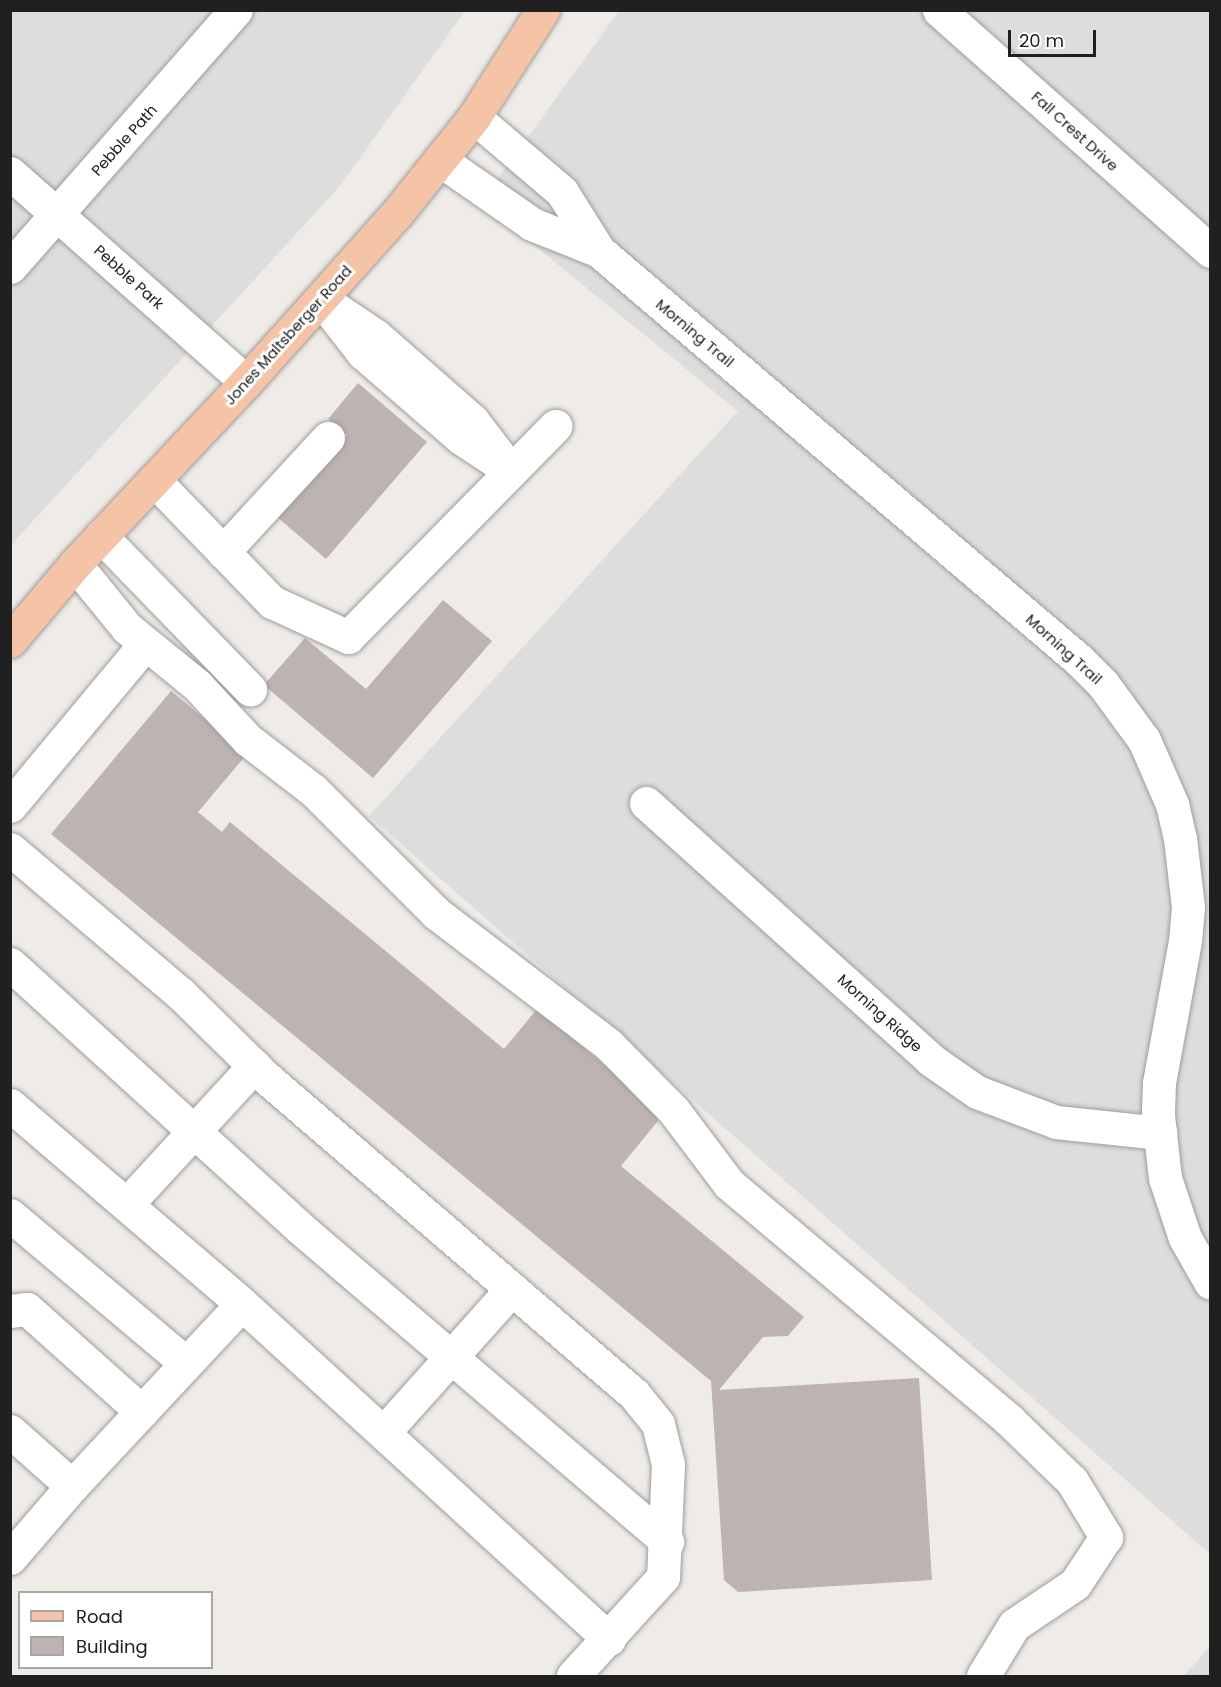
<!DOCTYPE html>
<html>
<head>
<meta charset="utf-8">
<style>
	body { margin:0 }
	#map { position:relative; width:1221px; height:1687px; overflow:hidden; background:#efebe7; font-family:Poppins,sans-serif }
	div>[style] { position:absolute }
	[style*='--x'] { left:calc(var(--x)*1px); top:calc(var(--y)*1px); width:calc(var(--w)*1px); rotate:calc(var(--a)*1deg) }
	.residential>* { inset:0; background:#dedddd }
	.building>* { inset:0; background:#bdb3b0 }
	.roads { filter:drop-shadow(0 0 2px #9d9d9d) drop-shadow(0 0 2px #9d9d9d) }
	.minor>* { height:33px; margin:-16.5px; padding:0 16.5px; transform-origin:16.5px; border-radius:16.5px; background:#fff }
	.major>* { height:33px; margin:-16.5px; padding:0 16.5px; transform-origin:16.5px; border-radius:16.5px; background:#f5c3a6 }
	span { translate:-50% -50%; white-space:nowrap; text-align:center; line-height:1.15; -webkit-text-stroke:6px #fff; paint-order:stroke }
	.street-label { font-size:15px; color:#202020 }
	.frame { position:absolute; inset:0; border:12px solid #202020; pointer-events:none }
	.legend { position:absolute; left:18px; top:1591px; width:195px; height:78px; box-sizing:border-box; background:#fff; border:2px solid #a6a6a6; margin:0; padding:8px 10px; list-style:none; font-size:18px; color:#202020 }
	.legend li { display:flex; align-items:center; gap:12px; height:30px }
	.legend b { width:30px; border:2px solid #a6a6a6 }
	.scale { position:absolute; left:1008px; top:30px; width:88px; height:27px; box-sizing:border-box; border:3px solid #202020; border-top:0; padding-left:8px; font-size:18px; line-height:21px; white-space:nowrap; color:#202020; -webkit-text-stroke:4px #fff; paint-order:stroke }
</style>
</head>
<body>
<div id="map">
	<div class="residential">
		<div style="clip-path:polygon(11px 11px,465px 11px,340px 186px,11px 545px)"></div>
		<div style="clip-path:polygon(619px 11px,1210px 11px,1210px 1554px,369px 816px,738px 411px,481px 202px)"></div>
		<div style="clip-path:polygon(1210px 1646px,1210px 1676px,1184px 1676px)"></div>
	</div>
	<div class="building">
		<div style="clip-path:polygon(358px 383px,427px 442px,326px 559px,277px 517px,347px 435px,328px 419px)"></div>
		<div style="clip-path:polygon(443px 600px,492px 641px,373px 778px,264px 685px,305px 638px,366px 689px)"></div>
		<div style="clip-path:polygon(171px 691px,247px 754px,198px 812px,222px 832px,230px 822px,504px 1049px,537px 1009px,658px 1109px,658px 1121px,621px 1166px,804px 1317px,788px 1336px,763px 1337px,719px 1390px,919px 1378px,932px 1580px,738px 1592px,724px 1580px,711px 1381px,51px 834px)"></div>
	</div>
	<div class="roads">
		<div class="minor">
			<div style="--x:939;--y:10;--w:363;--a:41.6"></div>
			<div style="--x:474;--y:117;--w:116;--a:40.4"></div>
			<div style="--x:562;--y:192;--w:70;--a:57.9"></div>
			<div style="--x:599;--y:251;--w:631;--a:40.43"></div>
			<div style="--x:1079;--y:660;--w:34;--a:45"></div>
			<div style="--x:1103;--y:684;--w:69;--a:53.8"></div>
			<div style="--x:1144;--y:740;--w:70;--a:66.4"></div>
			<div style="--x:1172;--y:804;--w:35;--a:77"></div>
			<div style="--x:1180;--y:838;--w:69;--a:83.4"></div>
			<div style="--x:1188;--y:907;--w:34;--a:95"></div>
			<div style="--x:1185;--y:941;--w:144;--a:100.4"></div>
			<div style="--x:1159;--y:1083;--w:32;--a:92"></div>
			<div style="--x:1158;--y:1115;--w:63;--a:83.7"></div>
			<div style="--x:1165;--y:1178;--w:63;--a:71.6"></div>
			<div style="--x:1185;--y:1238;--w:51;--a:60.4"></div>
			<div style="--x:440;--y:160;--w:112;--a:34.8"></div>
			<div style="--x:532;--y:224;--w:72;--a:21.9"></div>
			<div style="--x:10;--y:173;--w:315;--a:41.5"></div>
			<div style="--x:10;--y:267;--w:342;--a:-48.7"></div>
			<div style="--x:321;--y:299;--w:66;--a:33.9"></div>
			<div style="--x:376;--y:336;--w:128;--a:41.2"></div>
			<div style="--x:472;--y:420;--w:64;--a:52.6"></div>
			<div style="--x:511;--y:471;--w:60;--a:-146.6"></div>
			<div style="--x:461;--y:438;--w:130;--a:-139.1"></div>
			<div style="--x:363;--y:353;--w:68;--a:-127.9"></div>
			<div style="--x:154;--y:480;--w:170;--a:46"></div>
			<div style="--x:272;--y:602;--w:84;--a:24.7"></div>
			<div style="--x:348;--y:637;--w:296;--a:-45.5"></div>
			<div style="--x:101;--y:536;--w:214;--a:45.8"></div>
			<div style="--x:223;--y:552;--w:155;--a:-47.4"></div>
			<div style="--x:75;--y:564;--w:82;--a:50.9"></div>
			<div style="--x:127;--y:628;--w:90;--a:39.2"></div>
			<div style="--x:197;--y:685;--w:75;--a:47.2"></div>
			<div style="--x:248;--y:740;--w:82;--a:37.6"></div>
			<div style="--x:313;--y:790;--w:174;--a:45"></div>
			<div style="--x:436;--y:913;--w:216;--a:37.3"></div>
			<div style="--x:608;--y:1044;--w:94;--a:45.4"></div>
			<div style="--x:674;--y:1111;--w:91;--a:53"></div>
			<div style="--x:729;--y:1184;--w:366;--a:40.1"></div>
			<div style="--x:1009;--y:1420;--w:88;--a:44.1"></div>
			<div style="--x:1072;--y:1481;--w:66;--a:58.7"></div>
			<div style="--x:1106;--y:1537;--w:56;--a:123.4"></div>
			<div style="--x:1075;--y:1584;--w:73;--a:146.1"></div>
			<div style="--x:1014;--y:1625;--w:60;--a:121.3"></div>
			<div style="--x:646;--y:803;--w:384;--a:42"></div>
			<div style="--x:931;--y:1060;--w:56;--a:34.8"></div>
			<div style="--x:977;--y:1092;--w:85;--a:20.8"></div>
			<div style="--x:1056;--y:1122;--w:105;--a:6"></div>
			<div style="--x:10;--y:806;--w:211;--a:-50.2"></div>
			<div style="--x:10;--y:849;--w:224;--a:40.3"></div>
			<div style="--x:181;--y:994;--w:115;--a:44.6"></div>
			<div style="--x:263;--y:1075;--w:489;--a:40.7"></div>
			<div style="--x:634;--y:1394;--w:38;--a:51"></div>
			<div style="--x:658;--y:1424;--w:41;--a:76"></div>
			<div style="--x:668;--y:1464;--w:113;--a:92.5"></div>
			<div style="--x:663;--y:1577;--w:134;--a:132.3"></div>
			<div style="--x:10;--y:964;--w:392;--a:42.3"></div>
			<div style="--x:300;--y:1228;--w:483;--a:40.5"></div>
			<div style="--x:10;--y:1105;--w:306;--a:40.6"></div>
			<div style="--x:242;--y:1304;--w:497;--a:42.4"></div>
			<div style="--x:127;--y:1204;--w:188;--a:-47.4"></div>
			<div style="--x:10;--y:1215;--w:230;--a:40.1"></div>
			<div style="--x:10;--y:1311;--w:17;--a:-7"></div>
			<div style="--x:27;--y:1309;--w:154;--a:41.8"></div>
			<div style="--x:10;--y:1431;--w:83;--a:41.6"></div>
			<div style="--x:384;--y:1432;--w:192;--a:-48.2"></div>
			<div style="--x:10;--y:1558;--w:95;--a:-49.3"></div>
			<div style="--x:72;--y:1486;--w:249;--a:-47"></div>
		</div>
		<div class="major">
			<div style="--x:10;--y:641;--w:101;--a:-49.8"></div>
			<div style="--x:75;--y:564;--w:250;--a:-46.8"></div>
			<div style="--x:246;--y:382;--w:228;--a:-48.2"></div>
			<div style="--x:398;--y:212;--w:122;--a:-51.3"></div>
			<div style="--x:474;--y:117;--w:127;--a:-57.2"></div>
		</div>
	</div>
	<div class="street-label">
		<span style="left:1075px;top:131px;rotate:42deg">Fall Crest Drive</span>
		<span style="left:124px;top:140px;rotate:-48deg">Pebble Path</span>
		<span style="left:129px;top:277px;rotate:42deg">Pebble Park</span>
		<span style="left:695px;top:333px;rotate:40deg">Morning Trail</span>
		<span style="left:288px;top:335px;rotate:-48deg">Jones Maltsberger Road</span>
		<span style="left:1064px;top:649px;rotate:42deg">Morning Trail</span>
		<span style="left:880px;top:1013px;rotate:42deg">Morning Ridge</span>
	</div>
	<div class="frame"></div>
	<ul class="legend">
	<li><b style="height:8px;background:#f5c3a6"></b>Road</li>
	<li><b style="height:16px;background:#bdb3b0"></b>Building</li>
	</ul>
	<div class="scale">20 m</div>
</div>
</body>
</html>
